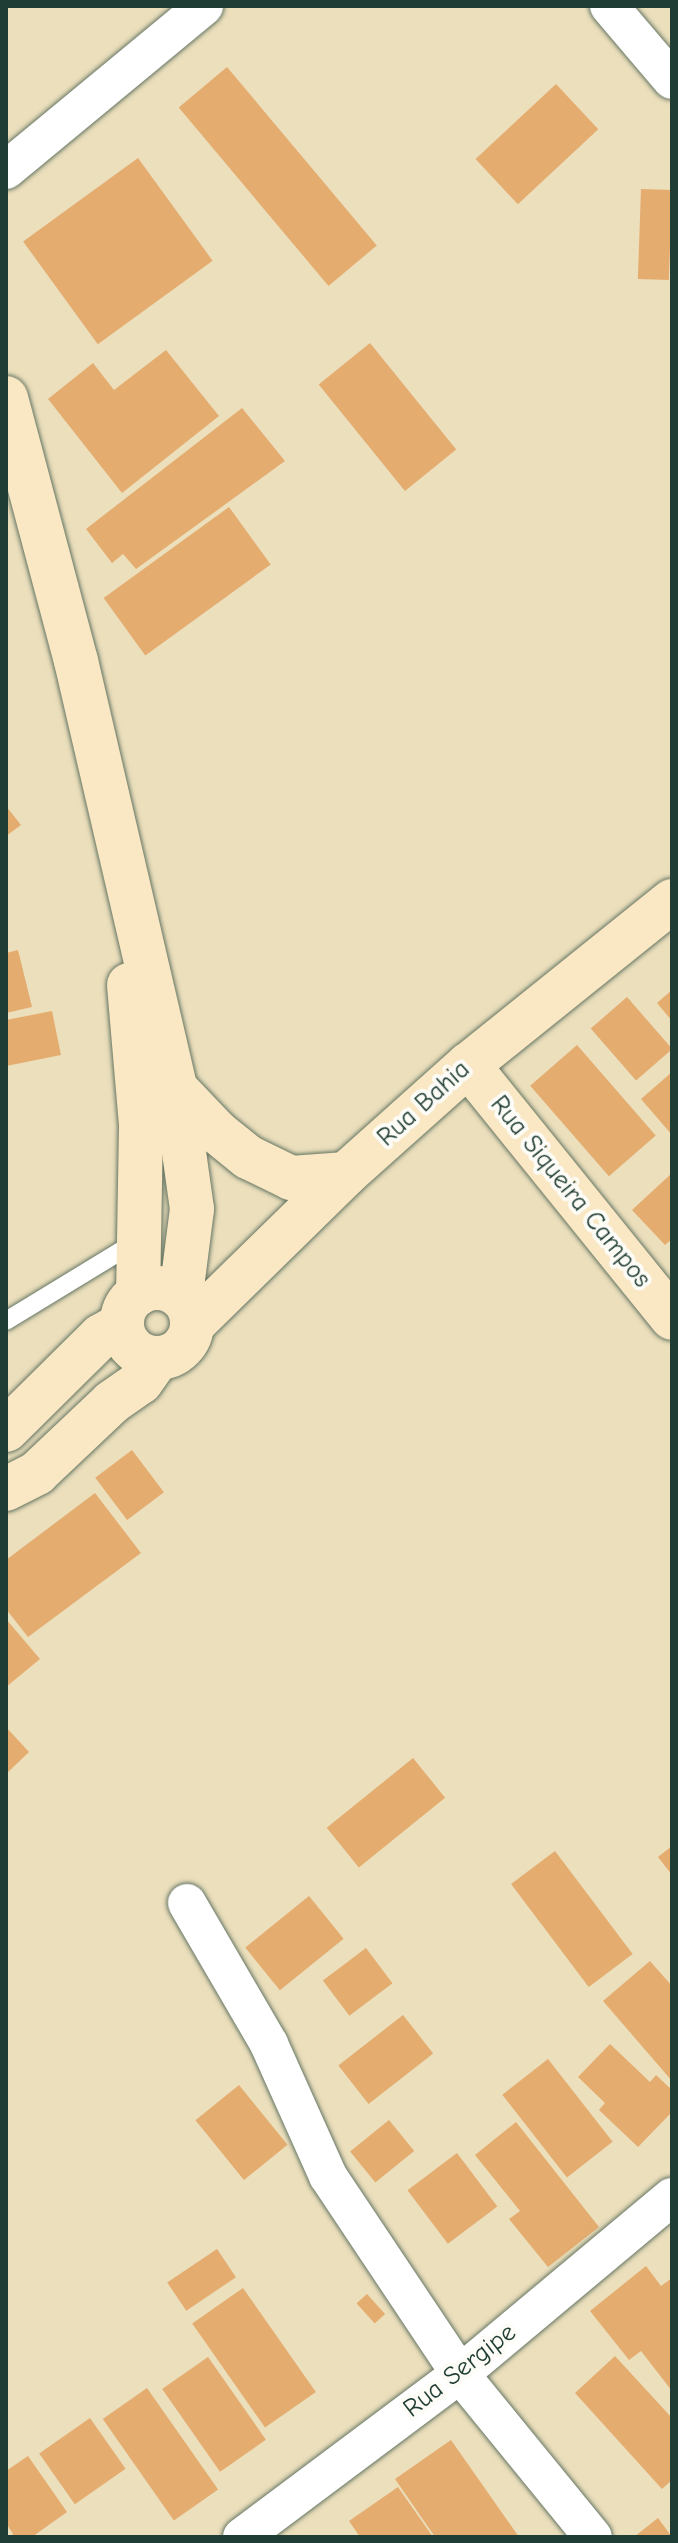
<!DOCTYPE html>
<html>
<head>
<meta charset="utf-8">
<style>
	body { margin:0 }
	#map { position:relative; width:678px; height:2543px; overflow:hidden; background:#ebdfbc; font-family:"Comic Neue",sans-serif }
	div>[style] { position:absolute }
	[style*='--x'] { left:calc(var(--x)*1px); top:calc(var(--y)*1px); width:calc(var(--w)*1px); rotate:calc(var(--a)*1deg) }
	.building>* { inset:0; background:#e5ac70; transform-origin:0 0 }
	.roads { filter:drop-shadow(0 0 2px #667664) drop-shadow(0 0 2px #667664) }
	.lane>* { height:18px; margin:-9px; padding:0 9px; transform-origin:9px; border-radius:9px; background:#fff }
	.street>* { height:38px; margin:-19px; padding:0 19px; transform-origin:19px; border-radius:19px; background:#fff }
	.secondary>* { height:44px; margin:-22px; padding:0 22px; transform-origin:22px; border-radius:22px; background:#fae7c3 }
	.secondary>.ring { margin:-22px; padding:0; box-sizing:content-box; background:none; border:44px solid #fae7c3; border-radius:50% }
	span { translate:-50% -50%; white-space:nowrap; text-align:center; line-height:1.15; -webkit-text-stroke:8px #fdfcf7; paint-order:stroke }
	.street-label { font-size:26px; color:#1f3d34 }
	.frame { position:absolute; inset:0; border:8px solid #1f3d34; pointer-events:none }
</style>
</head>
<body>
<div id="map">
	<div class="building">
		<div style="left:227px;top:67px;width:233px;height:63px;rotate:50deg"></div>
		<div style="left:556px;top:84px;width:62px;height:110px;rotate:47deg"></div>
		<div style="left:138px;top:158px;width:127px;height:142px;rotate:54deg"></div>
		<div style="left:641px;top:189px;width:31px;height:90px;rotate:2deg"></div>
		<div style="left:370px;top:343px;width:137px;height:66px;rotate:51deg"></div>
		<div style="clip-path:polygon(166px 350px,219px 416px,122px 493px,48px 399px,93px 363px,114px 390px)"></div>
		<div style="clip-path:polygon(242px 408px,285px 461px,136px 569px,123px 554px,112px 563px,86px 529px)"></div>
		<div style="left:229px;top:507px;width:71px;height:155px;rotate:54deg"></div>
		<div style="clip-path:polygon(6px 806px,21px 825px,6px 836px)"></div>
		<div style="clip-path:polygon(18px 950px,32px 1007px,6px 1013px,6px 953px)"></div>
		<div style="clip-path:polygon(672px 990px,672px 1021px,657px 1003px)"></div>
		<div style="left:627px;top:997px;width:69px;height:48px;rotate:49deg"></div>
		<div style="clip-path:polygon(52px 1011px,61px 1055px,6px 1066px,6px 1020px)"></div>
		<div style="left:577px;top:1045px;width:120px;height:62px;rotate:49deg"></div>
		<div style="clip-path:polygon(672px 1072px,672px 1135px,641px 1099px)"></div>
		<div style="clip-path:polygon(672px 1173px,672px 1239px,665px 1245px,632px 1210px)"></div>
		<div style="left:132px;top:1450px;width:53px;height:46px;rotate:53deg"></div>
		<div style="clip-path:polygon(95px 1493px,141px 1553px,28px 1637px,6px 1609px,6px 1560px)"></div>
		<div style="clip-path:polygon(6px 1619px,40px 1659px,6px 1687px)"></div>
		<div style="clip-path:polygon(6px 1727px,29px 1752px,6px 1774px)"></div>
		<div style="left:413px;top:1758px;width:51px;height:111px;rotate:51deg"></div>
		<div style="clip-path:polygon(672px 1846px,672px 1875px,658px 1857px)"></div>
		<div style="left:555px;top:1851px;width:129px;height:55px;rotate:53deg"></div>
		<div style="left:309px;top:1896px;width:55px;height:82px;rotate:51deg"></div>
		<div style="left:366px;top:1948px;width:44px;height:54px;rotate:53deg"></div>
		<div style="clip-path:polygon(650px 1961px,672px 1986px,672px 2081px,603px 2001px)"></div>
		<div style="left:403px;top:2015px;width:49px;height:82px;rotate:52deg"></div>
		<div style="clip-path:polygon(610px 2044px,650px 2082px,656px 2075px,672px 2090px,672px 2112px,638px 2147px,599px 2110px,605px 2103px,578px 2077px)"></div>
		<div style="left:548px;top:2059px;width:105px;height:58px;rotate:52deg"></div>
		<div style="left:239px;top:2085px;width:77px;height:56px;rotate:51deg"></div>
		<div style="left:389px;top:2120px;width:40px;height:50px;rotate:51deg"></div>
		<div style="clip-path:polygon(516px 2122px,599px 2227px,548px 2267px,509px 2219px,520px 2211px,475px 2155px)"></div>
		<div style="left:457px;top:2153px;width:67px;height:62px;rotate:53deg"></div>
		<div style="left:217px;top:2249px;width:34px;height:60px;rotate:56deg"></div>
		<div style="clip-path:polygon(646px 2266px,661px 2286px,672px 2278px,672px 2391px,641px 2351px,629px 2360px,590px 2311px)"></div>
		<div style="left:243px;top:2288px;width:127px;height:62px;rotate:55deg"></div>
		<div style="left:367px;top:2294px;width:27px;height:14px;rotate:48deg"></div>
		<div style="clip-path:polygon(615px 2356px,672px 2418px,672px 2480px,662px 2489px,575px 2393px)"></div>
		<div style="left:208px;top:2357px;width:101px;height:56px;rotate:55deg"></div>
		<div style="left:147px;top:2388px;width:124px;height:54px;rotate:55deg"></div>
		<div style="left:90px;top:2418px;width:62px;height:62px;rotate:55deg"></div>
		<div style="clip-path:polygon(451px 2440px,519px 2537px,435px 2537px,395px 2479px)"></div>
		<div style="clip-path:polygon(28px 2456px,67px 2512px,32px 2537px,9px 2537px,13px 2534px,6px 2523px,6px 2471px)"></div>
		<div style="clip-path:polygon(398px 2487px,433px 2537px,360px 2537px,349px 2521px)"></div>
		<div style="clip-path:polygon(658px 2518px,672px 2537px,634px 2537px)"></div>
	</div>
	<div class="roads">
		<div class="lane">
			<div style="--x:6;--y:1321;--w:153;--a:-31.4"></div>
		</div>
		<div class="street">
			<div style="--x:609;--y:6;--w:97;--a:49.6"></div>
			<div style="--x:6;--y:170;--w:257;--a:-39.6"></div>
			<div style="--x:187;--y:1903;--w:163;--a:59.8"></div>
			<div style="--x:269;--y:2044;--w:145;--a:65.9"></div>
			<div style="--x:328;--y:2176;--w:238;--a:56.3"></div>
			<div style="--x:460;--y:2374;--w:210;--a:50.8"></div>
			<div style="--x:242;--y:2537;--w:272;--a:-36.8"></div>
			<div style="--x:460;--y:2374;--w:276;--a:-39.9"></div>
		</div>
		<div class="secondary">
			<div style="--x:6;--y:398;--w:272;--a:75.1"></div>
			<div style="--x:76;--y:661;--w:438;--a:76.9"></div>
			<div style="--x:175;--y:1088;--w:122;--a:82"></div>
			<div style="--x:192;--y:1209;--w:87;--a:97.3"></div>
			<div style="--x:129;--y:985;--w:142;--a:85.1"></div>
			<div style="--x:141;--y:1126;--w:168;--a:91"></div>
			<div style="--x:468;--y:1065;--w:325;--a:51.1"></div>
			<div style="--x:175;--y:1088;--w:61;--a:46.3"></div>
			<div style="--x:217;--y:1132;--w:40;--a:39"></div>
			<div style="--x:248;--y:1157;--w:48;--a:26"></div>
			<div style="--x:291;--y:1178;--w:55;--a:-4.2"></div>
			<div class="ring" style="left:122px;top:1288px;width:26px;height:26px"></div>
			<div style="--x:192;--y:1325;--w:216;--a:-44.4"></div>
			<div style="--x:346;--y:1174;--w:164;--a:-41.8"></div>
			<div style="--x:468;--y:1065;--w:262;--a:-38.8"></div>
			<div style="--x:6;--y:1430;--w:134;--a:-44.7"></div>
			<div style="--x:101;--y:1336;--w:23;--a:-29"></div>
			<div style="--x:6;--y:1489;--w:35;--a:-27"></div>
			<div style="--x:37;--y:1473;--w:103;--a:-43.4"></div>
			<div style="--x:112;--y:1402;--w:35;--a:-35"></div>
			<div style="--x:141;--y:1382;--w:28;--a:-55"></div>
		</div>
	</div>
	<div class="street-label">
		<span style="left:424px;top:1104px;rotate:-42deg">Rua Bahia</span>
		<span style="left:570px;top:1192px;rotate:51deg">Rua Siqueira Campos</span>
		<span style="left:460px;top:2371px;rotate:-38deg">Rua Sergipe</span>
	</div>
	<div class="frame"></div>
</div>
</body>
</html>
